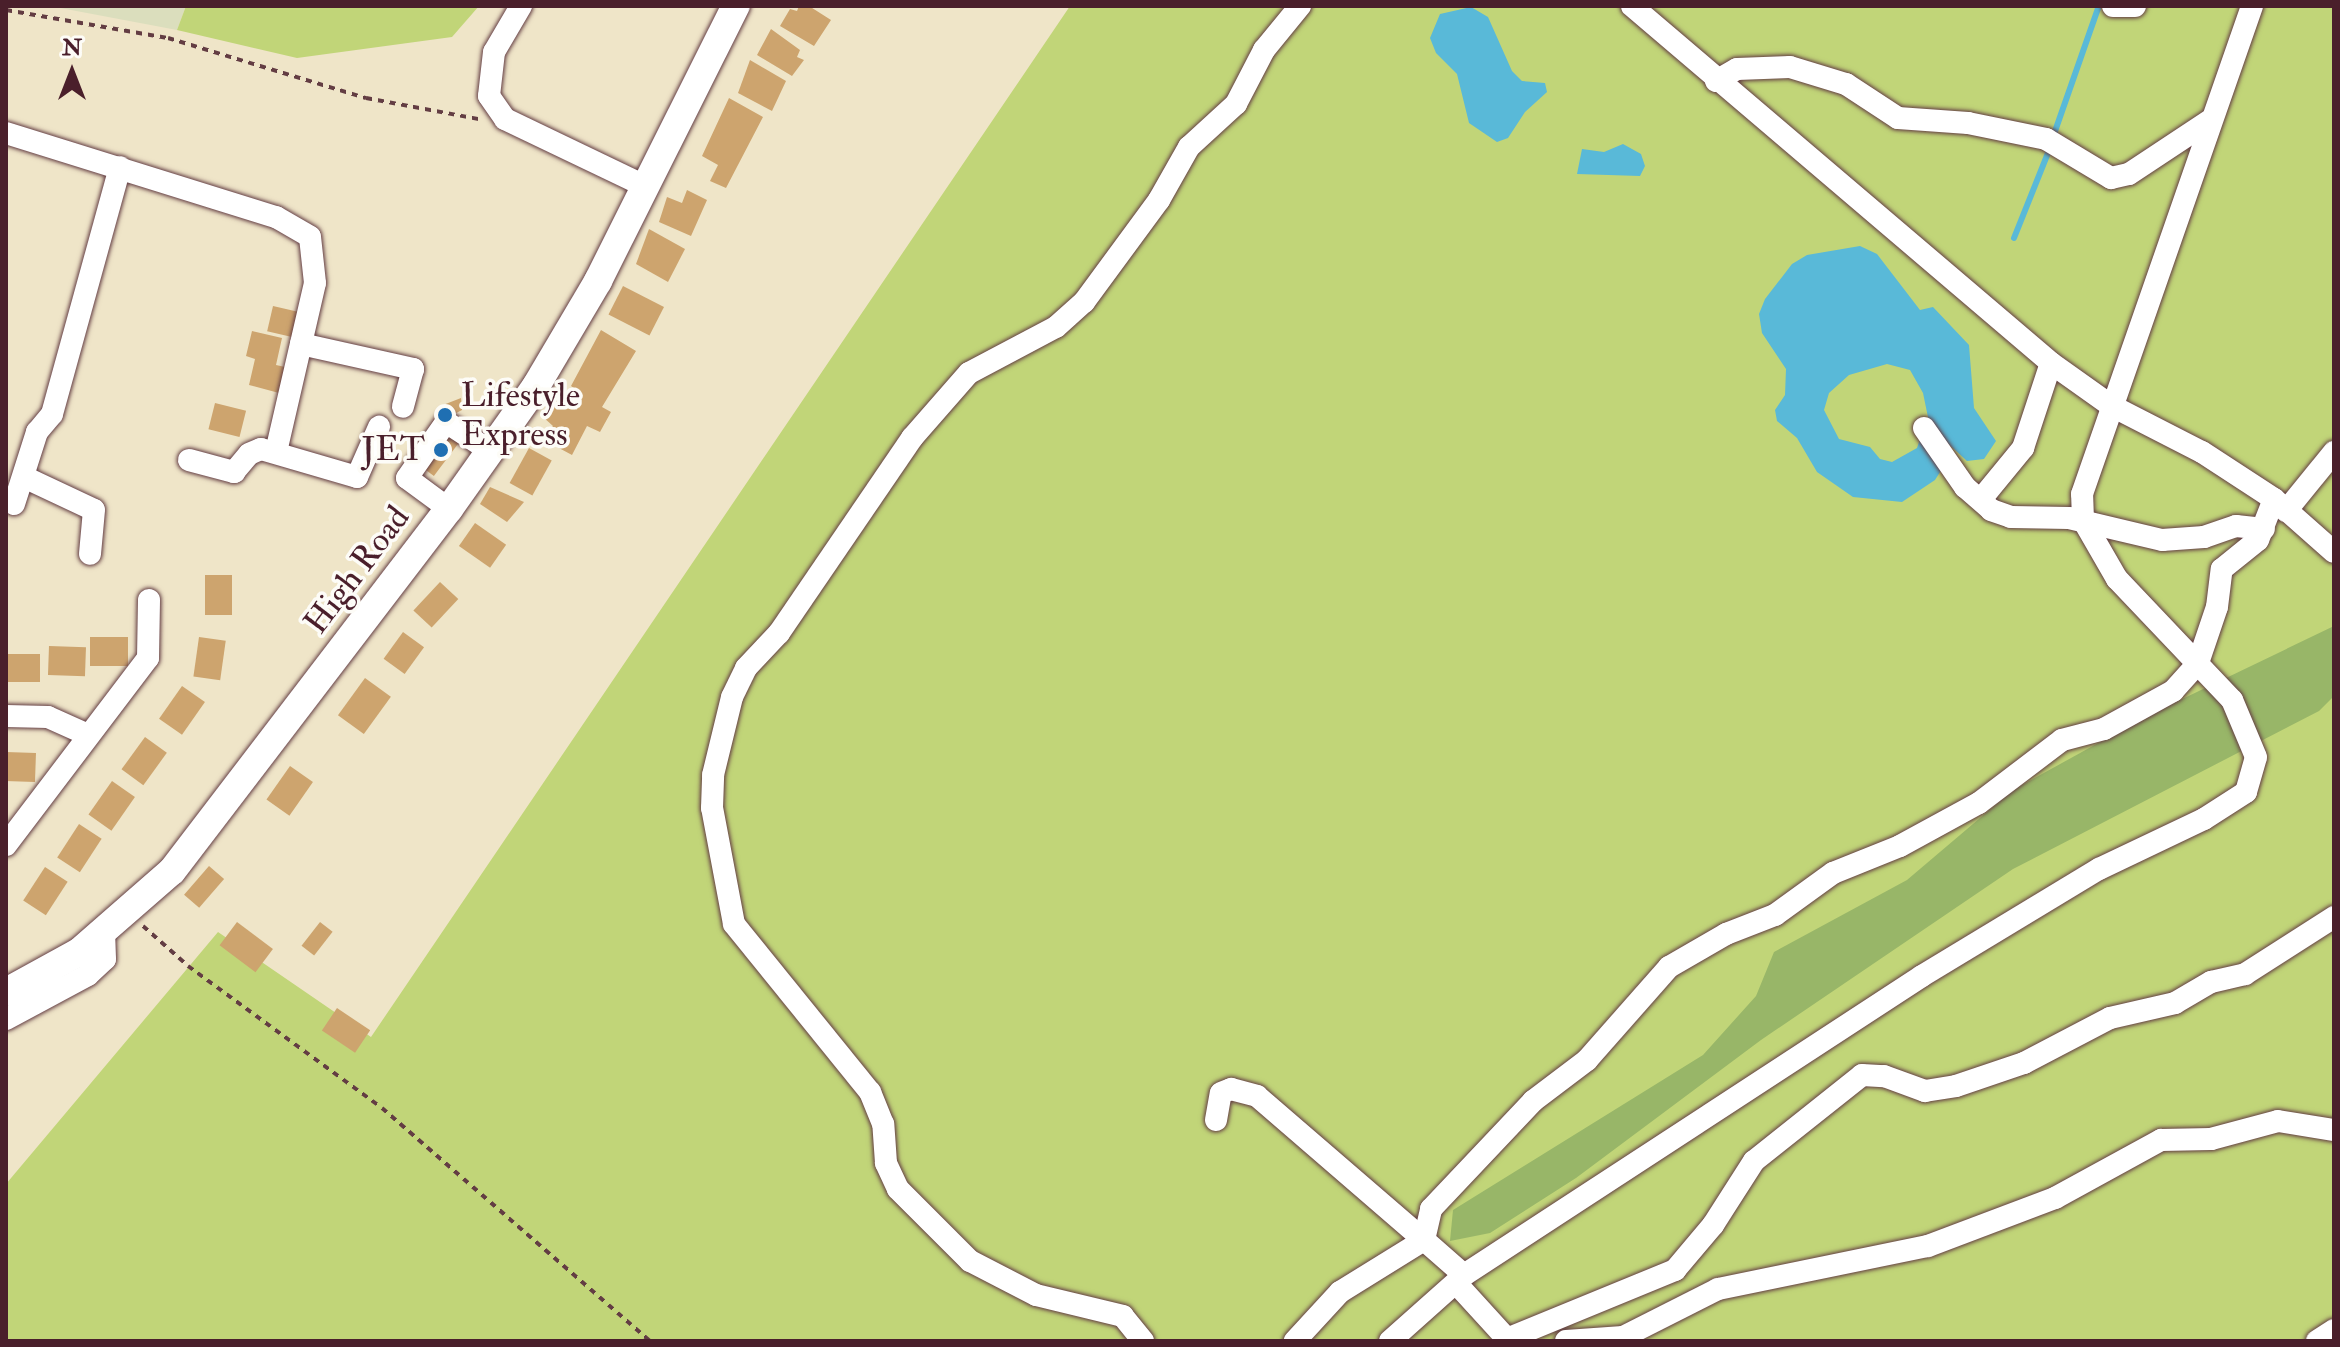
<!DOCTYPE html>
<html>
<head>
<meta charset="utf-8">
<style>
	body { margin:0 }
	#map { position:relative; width:2340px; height:1347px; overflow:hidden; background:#efe5c8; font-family:"IM FELL Double Pica",serif }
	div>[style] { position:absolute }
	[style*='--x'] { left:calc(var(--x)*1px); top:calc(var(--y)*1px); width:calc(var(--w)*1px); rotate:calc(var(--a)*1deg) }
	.built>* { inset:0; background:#dbdebd }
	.green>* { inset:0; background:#c1d578 }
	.forest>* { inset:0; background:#98b668 }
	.water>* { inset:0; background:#59b9d8 }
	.stream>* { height:6px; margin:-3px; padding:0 3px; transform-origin:3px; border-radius:3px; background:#59b9d8 }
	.building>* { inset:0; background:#cda46e; transform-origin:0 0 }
	.path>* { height:4px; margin-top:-2px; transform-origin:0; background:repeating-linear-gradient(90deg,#633d43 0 6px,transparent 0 12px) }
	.roads { filter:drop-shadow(0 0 2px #633d43) drop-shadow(0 0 2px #633d43) }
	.minor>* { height:22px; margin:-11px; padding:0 11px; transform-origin:11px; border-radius:11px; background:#fff }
	.major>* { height:28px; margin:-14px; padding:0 14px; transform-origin:14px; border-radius:14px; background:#fff }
	.dots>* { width:22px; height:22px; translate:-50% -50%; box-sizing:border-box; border:4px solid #fdfcf7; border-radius:50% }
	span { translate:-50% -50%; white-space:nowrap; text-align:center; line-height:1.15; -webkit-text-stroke:7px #fdfcf7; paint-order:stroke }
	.poi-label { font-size:34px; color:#4a1f2b }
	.left { translate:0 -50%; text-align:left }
	.right { translate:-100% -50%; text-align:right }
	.street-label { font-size:34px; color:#4a1f2b }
	.frame { position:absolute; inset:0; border:8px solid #4a1f2b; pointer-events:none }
	.north { position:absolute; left:32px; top:32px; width:80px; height:80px; -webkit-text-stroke:6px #fdfcf7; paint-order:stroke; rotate:0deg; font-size:22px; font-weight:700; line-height:32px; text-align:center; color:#4a1f2b }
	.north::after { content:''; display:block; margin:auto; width:28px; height:36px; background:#4a1f2b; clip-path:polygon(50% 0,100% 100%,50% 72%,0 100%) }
</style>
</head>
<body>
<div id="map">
	<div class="built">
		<div style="clip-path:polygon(50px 6px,186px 6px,177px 30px)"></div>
	</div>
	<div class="green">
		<div style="clip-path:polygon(186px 6px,479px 6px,452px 37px,297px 58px,177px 30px)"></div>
		<div style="clip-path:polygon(1070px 6px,2334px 6px,2334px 1341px,6px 1341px,6px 1184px,218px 932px,371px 1037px)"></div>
	</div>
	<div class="forest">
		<div style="clip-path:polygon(2334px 626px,2334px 696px,2319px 711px,2013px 869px,1761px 1040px,1576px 1178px,1490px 1233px,1450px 1241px,1453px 1210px,1703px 1055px,1756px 996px,1774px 952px,1907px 880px,2013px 790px,2149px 715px)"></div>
	</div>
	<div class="water">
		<div style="clip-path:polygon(1471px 7px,1488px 17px,1512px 71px,1522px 81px,1545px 83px,1547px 92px,1525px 112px,1508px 138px,1497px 142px,1469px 123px,1457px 74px,1436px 53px,1430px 38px,1440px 14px)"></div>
		<div style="clip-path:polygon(1623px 144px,1641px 154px,1645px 166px,1640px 176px,1577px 174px,1582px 149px,1604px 152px)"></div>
		<div style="clip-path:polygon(1860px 246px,1877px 254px,1920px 310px,1933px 307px,1969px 345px,1974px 408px,1996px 441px,1984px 459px,1967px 461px,1930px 427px,1923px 393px,1910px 370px,1887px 364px,1849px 375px,1829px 393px,1824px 410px,1839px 439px,1870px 447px,1880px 459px,1892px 462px,1917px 448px,1920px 439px,1942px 469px,1935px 480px,1902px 502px,1853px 497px,1817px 472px,1797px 438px,1777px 421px,1775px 410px,1785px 395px,1786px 369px,1762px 333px,1759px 314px,1765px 299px,1792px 264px,1807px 255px)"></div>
	</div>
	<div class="stream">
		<div style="--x:2053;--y:137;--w:139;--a:-70.7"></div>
		<div style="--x:2014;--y:238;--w:97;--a:-68.2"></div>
	</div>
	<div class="building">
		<div style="clip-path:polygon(799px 6px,809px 6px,831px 20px,814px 46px,780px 26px,790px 9px,797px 11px)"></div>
		<div style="clip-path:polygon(771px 29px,800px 50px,797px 57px,804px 60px,792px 76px,757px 55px)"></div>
		<div style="clip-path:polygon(750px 60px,786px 81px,772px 111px,738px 93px)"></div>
		<div style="clip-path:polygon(729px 98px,763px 117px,726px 188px,710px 181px,718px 165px,702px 156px)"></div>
		<div style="clip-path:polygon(687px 190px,707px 200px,691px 236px,659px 222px,667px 197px,682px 203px)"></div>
		<div style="clip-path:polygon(649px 229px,685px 249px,668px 282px,636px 264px)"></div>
		<div style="left:623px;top:286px;width:46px;height:32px;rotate:27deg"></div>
		<div style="left:273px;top:306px;width:31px;height:26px;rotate:13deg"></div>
		<div style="clip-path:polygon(601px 330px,636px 351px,602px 407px,611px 412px,600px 432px,587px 426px,572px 455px,544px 440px,553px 426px,543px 417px,555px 398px,572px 406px,583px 395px,571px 386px)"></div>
		<div style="clip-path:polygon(252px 331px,282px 338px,276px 365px,285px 367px,279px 393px,249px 385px,255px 359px,246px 356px)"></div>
		<div style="clip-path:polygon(461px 398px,462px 410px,429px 427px,443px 405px)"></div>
		<div style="left:215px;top:403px;width:32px;height:27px;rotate:14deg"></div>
		<div style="left:448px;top:424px;width:20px;height:50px;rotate:37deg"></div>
		<div style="left:529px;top:448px;width:26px;height:40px;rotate:29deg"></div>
		<div style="clip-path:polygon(490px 487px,524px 502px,507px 522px,480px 504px)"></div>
		<div style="left:475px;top:523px;width:38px;height:28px;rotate:35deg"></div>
		<div style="left:205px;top:575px;width:27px;height:40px"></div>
		<div style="left:440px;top:582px;width:25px;height:39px;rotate:43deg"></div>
		<div style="left:403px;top:632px;width:26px;height:33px;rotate:36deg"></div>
		<div style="left:90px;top:637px;width:38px;height:29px"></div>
		<div style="left:199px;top:637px;width:27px;height:40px;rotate:8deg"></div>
		<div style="left:49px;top:646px;width:37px;height:29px;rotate:2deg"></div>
		<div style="left:6px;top:654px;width:34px;height:28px"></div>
		<div style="left:365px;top:678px;width:32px;height:46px;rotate:36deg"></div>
		<div style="left:182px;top:686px;width:28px;height:40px;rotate:35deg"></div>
		<div style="left:145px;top:737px;width:27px;height:40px;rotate:36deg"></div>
		<div style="left:6px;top:752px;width:30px;height:29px;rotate:2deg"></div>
		<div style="left:290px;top:766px;width:28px;height:41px;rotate:35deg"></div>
		<div style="left:112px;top:781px;width:28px;height:41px;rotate:35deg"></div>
		<div style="left:79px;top:824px;width:27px;height:40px;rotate:33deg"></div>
		<div style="left:209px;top:866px;width:20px;height:38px;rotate:41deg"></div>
		<div style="left:45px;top:867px;width:27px;height:40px;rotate:33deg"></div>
		<div style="left:237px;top:922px;width:45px;height:29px;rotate:37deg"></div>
		<div style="left:320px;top:922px;width:16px;height:30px;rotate:38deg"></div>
		<div style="left:337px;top:1008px;width:40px;height:27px;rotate:34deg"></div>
	</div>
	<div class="path">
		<div style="--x:6;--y:10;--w:164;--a:9.8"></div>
		<div style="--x:168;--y:38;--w:207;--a:16.9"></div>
		<div style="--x:366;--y:98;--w:119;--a:10.6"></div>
		<div style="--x:143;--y:926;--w:60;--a:41.6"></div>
		<div style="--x:188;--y:966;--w:240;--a:36.2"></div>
		<div style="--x:382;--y:1108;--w:355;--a:41"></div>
	</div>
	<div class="roads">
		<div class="minor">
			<div style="--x:521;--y:6;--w:53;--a:120.4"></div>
			<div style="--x:494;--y:52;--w:44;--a:96.5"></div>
			<div style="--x:489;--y:96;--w:28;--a:55"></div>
			<div style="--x:505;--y:119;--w:157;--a:25.6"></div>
			<div style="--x:1632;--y:6;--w:550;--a:40.43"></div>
			<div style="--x:2051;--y:363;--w:72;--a:35.4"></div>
			<div style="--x:2110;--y:405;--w:103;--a:27.1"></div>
			<div style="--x:2202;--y:452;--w:86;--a:33.1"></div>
			<div style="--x:2274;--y:499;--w:80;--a:41.5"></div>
			<div style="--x:2113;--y:6;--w:22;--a:0"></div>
			<div style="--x:1716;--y:81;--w:24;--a:-30"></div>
			<div style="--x:1737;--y:69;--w:53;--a:-2.2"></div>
			<div style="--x:1790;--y:67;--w:59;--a:16.9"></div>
			<div style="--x:1846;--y:84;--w:62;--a:33.2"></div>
			<div style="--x:1898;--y:118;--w:70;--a:4.1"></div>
			<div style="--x:1968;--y:123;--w:80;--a:11.6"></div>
			<div style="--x:2046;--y:139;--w:76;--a:31"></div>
			<div style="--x:2111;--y:178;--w:18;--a:-13"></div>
			<div style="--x:2129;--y:174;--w:96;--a:-33.5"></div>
			<div style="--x:6;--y:133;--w:283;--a:17.3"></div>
			<div style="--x:276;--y:217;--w:39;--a:30"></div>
			<div style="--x:310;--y:237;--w:46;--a:83.8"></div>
			<div style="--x:315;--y:283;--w:173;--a:103"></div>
			<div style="--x:301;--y:344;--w:115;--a:12.6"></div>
			<div style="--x:413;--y:369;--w:39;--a:105"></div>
			<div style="--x:1924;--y:428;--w:72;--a:55.2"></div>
			<div style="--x:1965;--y:487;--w:35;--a:41"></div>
			<div style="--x:1991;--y:510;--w:21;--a:19"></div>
			<div style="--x:2011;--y:517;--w:58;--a:1"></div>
			<div style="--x:2069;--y:518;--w:96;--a:13.3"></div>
			<div style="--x:2162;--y:540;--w:42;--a:-4.1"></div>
			<div style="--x:2204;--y:537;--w:34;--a:-19"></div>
			<div style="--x:2236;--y:526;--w:28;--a:6"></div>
			<div style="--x:189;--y:460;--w:47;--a:14.9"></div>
			<div style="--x:234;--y:472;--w:23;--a:-50"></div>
			<div style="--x:249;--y:454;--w:13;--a:-23"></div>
			<div style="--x:261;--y:449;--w:100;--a:16.3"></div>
			<div style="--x:357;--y:477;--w:55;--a:-66.3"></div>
			<div style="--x:24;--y:477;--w:77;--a:25.2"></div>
			<div style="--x:94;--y:510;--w:44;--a:95.2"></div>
			<div style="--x:1982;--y:498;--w:65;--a:-50.6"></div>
			<div style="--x:2023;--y:448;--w:89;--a:-71.8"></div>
			<div style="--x:14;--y:504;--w:76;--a:-72.3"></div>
			<div style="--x:37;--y:432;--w:23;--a:-50"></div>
			<div style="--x:52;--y:414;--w:256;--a:-74.6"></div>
			<div style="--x:449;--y:509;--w:52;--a:-143.6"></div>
			<div style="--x:407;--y:478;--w:68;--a:-55.1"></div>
			<div style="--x:446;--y:422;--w:53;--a:33.4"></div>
			<div style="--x:2286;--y:511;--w:76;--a:-50.9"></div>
			<div style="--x:6;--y:716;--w:42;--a:1.4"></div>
			<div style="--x:48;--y:717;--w:44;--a:24.2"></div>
			<div style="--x:6;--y:845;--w:235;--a:-52.8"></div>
			<div style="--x:148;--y:658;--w:58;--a:-89"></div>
			<div style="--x:6;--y:1019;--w:93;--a:-28.2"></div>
			<div style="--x:88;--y:975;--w:23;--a:-43"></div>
			<div style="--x:105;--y:959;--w:25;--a:-92"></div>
			<div style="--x:1216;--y:1120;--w:27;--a:-80"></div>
			<div style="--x:1221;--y:1093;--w:11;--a:-22"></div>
			<div style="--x:1231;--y:1089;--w:27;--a:15"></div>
			<div style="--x:1257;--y:1096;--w:221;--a:40.8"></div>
			<div style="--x:1424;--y:1240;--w:99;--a:148.2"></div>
			<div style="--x:1340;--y:1292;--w:67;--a:132.6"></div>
			<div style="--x:1464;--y:1275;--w:53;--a:-138.8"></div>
			<div style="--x:1424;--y:1240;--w:32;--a:-77"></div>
			<div style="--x:1431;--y:1209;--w:149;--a:-46.6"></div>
			<div style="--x:1533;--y:1101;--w:68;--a:-37.2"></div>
			<div style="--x:1587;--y:1060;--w:124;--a:-48.6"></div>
			<div style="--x:1669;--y:967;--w:66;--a:-30.1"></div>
			<div style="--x:1726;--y:934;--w:53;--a:-21.2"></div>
			<div style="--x:1775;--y:915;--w:72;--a:-35.9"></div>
			<div style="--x:1833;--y:873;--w:72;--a:-21.9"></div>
			<div style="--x:1900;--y:846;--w:90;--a:-28.6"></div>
			<div style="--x:1979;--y:803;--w:104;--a:-37.2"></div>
			<div style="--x:2062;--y:740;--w:43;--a:-14.7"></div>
			<div style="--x:2104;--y:729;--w:79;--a:-28.8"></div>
			<div style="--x:2173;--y:691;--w:38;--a:-48"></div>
			<div style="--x:2198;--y:663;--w:59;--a:-71.3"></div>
			<div style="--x:2217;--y:607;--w:38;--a:-83"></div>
			<div style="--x:2222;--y:569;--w:46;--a:-38.9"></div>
			<div style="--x:2258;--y:540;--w:44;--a:-68.7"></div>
			<div style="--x:1456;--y:1283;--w:79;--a:47.6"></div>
			<div style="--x:1507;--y:1339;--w:182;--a:-22.3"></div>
			<div style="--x:1675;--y:1270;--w:59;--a:-49.8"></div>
			<div style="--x:1713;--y:1225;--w:76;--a:-57.4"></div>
			<div style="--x:1754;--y:1161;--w:138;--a:-38.5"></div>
			<div style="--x:1862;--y:1075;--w:22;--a:3"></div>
			<div style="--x:1884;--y:1076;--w:44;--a:20.1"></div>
			<div style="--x:1925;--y:1091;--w:31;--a:-9"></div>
			<div style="--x:1956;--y:1086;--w:72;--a:-18.7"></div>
			<div style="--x:2024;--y:1063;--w:97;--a:-27.6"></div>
			<div style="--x:2110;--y:1018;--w:67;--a:-13"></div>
			<div style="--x:2175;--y:1003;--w:42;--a:-30.3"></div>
			<div style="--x:2211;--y:982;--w:35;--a:-13"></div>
			<div style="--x:2245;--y:974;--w:106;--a:-32.6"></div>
			<div style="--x:1143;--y:1341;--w:32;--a:-129"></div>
			<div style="--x:1123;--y:1316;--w:89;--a:-166.4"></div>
			<div style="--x:1036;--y:1295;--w:74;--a:-152.7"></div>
			<div style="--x:970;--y:1261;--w:102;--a:-135"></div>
			<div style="--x:898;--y:1189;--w:29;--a:-115"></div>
			<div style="--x:886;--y:1163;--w:39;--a:-94"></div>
			<div style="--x:883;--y:1124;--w:35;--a:-112"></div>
			<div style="--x:870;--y:1092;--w:216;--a:-129"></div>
			<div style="--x:734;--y:924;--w:118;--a:-100.7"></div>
			<div style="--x:712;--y:808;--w:33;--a:-88"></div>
			<div style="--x:713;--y:775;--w:80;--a:-76.3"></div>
			<div style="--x:732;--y:697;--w:32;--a:-64"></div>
			<div style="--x:746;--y:668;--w:48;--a:-46.7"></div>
			<div style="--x:779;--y:633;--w:236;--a:-55.7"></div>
			<div style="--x:912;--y:438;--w:86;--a:-48.8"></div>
			<div style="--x:969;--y:373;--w:98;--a:-27.9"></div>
			<div style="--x:1056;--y:327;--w:38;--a:-42"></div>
			<div style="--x:1084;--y:302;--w:127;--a:-53.7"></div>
			<div style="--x:1159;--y:200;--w:61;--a:-60.5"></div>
			<div style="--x:1189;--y:147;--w:64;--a:-42.5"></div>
			<div style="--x:1236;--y:104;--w:61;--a:-62.6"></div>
			<div style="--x:1264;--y:50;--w:57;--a:-50.7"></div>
			<div style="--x:1390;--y:1341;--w:99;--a:-41.7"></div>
			<div style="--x:1464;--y:1275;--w:547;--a:-33.14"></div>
			<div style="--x:1922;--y:976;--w:207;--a:-31.2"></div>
			<div style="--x:2099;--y:869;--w:116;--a:-25.5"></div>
			<div style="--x:2204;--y:819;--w:50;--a:-32.7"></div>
			<div style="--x:2246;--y:792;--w:36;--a:-74"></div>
			<div style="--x:2256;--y:757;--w:62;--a:-112.8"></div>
			<div style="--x:2232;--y:700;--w:167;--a:-133.5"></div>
			<div style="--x:2117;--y:579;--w:68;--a:-120"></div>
			<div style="--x:2083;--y:520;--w:26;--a:-92"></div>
			<div style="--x:2082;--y:494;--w:517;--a:-70.79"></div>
			<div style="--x:1566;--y:1341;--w:57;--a:-4"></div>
			<div style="--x:1623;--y:1337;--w:106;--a:-26.8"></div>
			<div style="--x:1718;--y:1289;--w:214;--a:-11.6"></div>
			<div style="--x:1928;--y:1246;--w:136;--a:-20.7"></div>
			<div style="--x:2055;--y:1198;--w:121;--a:-28.7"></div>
			<div style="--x:2161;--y:1140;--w:50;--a:-1.1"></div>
			<div style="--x:2211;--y:1139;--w:69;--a:-15"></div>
			<div style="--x:2278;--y:1121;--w:57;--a:9.1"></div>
			<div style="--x:2317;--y:1341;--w:20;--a:-33"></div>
		</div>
		<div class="major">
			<div style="--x:6;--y:992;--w:83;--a:-28.7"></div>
			<div style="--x:79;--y:952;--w:123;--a:-41.1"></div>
			<div style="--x:172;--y:871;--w:456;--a:-52.6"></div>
			<div style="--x:449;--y:509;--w:151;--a:-54.7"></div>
			<div style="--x:536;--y:386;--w:122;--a:-59.4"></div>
			<div style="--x:598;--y:281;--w:308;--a:-63.4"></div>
		</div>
	</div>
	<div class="dots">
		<div style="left:445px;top:415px;background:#1f6fb2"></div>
		<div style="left:441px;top:450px;background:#1f6fb2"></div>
	</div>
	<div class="poi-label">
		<span class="left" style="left:461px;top:415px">Lifestyle<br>Express</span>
		<span class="right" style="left:425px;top:450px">JET</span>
	</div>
	<div class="street-label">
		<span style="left:357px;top:570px;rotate:-53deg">High Road</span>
	</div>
	<div class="frame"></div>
	<div class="north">N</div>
</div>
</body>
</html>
